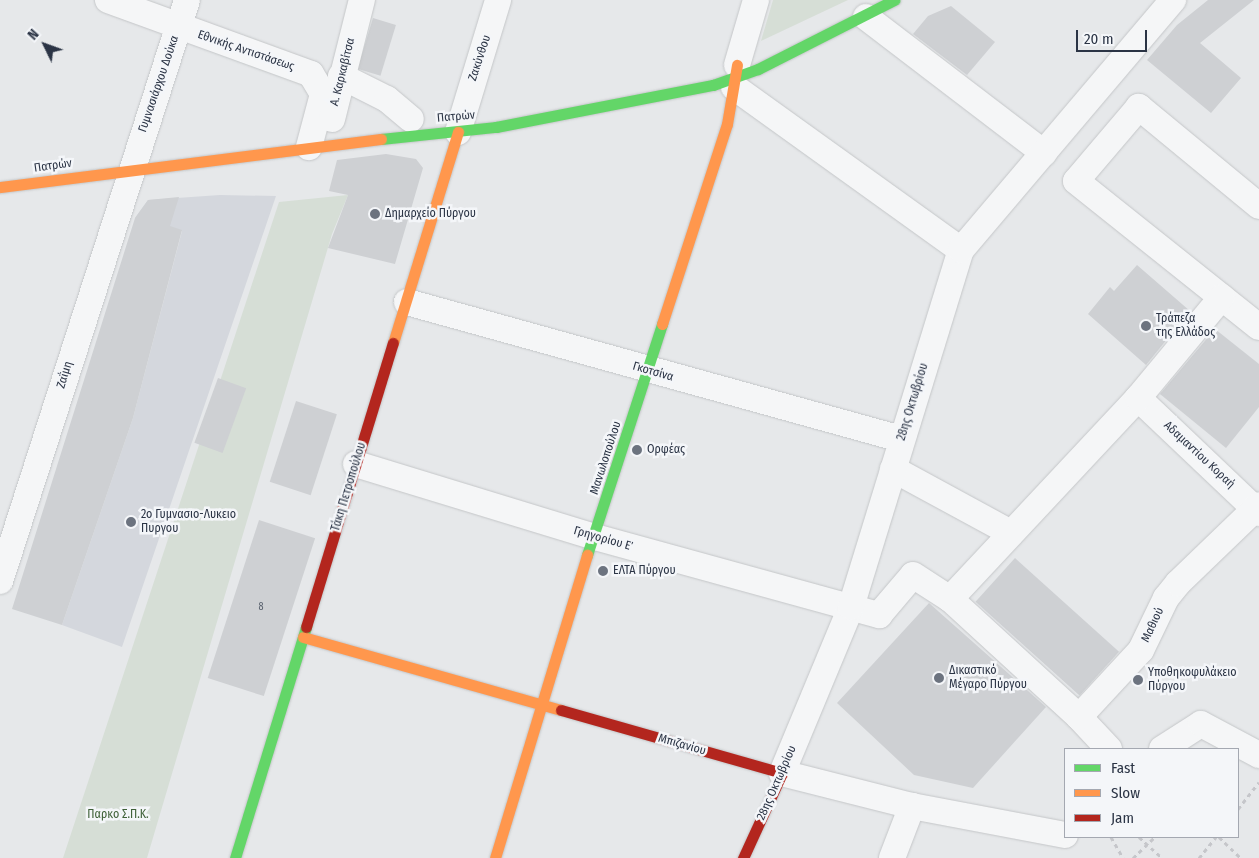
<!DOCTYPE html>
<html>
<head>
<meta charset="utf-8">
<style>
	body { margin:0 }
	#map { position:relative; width:1259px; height:858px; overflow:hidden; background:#e6e8ea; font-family:"Fira Sans Condensed",sans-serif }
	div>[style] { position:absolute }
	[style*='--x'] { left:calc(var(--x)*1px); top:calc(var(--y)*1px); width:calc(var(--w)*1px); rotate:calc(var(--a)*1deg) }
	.built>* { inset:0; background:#d4d7dd }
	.green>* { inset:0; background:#d6ded6 }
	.building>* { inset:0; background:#ced0d3; transform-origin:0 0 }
	.path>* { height:3px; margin-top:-1.5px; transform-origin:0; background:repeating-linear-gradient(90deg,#c5c6ca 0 4px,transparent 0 8px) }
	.roads { filter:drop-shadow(0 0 1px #c4c6c8) drop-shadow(0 0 1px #c4c6c8) }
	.street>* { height:26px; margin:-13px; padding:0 13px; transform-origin:13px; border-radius:13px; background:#f5f6f7 }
	.fast>* { height:11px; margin:-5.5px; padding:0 5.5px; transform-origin:5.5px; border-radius:5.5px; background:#63d668 }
	.slow>* { height:11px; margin:-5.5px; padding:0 5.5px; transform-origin:5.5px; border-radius:5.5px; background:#ff974d }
	.jam>* { height:11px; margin:-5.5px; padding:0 5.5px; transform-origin:5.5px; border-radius:5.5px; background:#b3261e }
	.dots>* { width:14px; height:14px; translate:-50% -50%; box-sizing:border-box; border:2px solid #f4f6f9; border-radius:50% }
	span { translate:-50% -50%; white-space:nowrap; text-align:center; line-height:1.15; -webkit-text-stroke:5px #f4f6f9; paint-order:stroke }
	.number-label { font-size:10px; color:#545c69 }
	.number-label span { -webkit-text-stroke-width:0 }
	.street-label { font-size:12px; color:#2b3445 }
	.poi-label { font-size:12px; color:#2b3445 }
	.left { translate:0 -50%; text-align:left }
	.park-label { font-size:12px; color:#3f6138 }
	.legend { position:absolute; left:1064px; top:748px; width:175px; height:90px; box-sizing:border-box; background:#f4f6f9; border:1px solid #a4a8b1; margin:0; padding:6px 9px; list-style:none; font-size:15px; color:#2b3445 }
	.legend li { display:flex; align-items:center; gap:10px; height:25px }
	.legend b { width:25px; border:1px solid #a4a8b1 }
	.north { position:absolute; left:20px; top:20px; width:50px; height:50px; -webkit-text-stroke:4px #f4f6f9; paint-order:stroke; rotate:312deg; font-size:14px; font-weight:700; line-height:20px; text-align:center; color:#2b3445 }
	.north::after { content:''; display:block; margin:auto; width:18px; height:22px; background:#2b3445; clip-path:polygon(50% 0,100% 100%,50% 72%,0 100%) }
	.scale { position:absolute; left:1076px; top:30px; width:71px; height:22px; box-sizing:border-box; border:2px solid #2b3445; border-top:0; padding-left:6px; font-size:15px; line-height:18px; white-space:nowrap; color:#2b3445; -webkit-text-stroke:4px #f4f6f9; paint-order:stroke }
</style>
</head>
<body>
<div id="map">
	<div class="built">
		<div style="clip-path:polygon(220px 195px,276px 196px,122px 647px,62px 625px,133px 418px,182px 231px,135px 218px,148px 200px)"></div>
	</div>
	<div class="green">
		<div style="clip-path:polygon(773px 0,848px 0,761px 41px)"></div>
		<div style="clip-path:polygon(348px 195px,332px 234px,147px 858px,63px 858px,279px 202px)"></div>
	</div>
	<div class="building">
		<div style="clip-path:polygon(1208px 0,1254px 0,1200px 43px,1241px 78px,1211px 113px,1147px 60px,1177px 25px)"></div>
		<div style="clip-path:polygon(951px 6px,995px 42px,967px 75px,913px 34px,928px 16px)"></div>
		<div style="left:373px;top:18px;width:24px;height:53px;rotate:17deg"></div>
		<div style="clip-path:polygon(386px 154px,416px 159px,423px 168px,395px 264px,328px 248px,348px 195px,329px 191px,337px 160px)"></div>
		<div style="clip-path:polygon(179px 197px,170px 226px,182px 230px,133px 418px,62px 625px,12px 609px,135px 218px,148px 200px)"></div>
		<div style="clip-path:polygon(1137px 265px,1190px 311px,1146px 365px,1088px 314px,1110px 287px,1114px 291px)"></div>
		<div style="clip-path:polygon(1215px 329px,1259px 364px,1259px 407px,1226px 448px,1160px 394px)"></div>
		<div style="left:218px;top:378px;width:30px;height:69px;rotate:20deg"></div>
		<div style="left:296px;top:401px;width:43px;height:85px;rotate:18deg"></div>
		<div style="left:259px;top:520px;width:59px;height:166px;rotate:18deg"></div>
		<div style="left:1015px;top:558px;width:140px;height:59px;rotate:42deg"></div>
		<div style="clip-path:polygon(929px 603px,1046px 707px,973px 788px,914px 775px,837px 703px)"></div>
	</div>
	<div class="path">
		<div style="--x:1238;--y:809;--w:34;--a:-52"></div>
		<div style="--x:1111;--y:837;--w:24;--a:60"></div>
		<div style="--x:1139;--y:837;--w:31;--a:42"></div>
		<div style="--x:1219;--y:837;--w:30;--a:44"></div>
		<div style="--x:1133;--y:858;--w:30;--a:-44"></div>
		<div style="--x:1199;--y:858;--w:27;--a:-51"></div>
	</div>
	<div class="roads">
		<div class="street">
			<div style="--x:108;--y:0;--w:216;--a:20"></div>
			<div style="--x:311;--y:74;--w:23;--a:59"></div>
			<div style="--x:323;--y:94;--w:55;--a:104.8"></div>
			<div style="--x:866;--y:17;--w:224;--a:37.4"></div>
			<div style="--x:737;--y:65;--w:68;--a:-73.7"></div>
			<div style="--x:341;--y:76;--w:51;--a:26.6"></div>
			<div style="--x:387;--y:99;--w:31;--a:40"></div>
			<div style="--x:734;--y:87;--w:279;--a:35.7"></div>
			<div style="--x:332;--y:119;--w:123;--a:-75.9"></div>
			<div style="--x:458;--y:132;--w:138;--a:-73.1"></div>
			<div style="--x:1259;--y:206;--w:156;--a:-140.5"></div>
			<div style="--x:1139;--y:107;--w:97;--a:130.4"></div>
			<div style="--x:1076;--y:181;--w:234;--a:38.6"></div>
			<div style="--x:407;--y:302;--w:513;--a:15.5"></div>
			<div style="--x:1138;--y:398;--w:167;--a:43.5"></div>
			<div style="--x:356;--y:464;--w:250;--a:17"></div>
			<div style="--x:595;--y:537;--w:295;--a:15.4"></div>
			<div style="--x:879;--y:615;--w:52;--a:-49.6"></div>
			<div style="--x:913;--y:575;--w:44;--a:33"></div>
			<div style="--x:893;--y:469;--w:134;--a:28.5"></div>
			<div style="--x:0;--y:581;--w:610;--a:-72.16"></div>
			<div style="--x:1079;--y:717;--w:175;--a:-137.5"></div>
			<div style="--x:950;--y:599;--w:275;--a:-46.9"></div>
			<div style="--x:1138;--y:398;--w:131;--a:-50.3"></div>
			<div style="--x:1109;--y:749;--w:44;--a:-133.2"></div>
			<div style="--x:1079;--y:717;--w:91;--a:-47.2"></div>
			<div style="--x:1141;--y:650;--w:58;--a:-64.3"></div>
			<div style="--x:1166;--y:598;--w:19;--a:-51"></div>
			<div style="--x:1178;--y:583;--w:112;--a:-43.9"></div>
			<div style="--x:1162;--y:749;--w:46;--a:-32.7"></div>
			<div style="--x:1201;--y:724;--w:66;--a:28.1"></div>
			<div style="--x:1065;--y:835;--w:156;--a:-169.3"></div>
			<div style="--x:912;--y:806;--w:134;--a:-165.8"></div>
			<div style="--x:782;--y:773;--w:180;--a:-67.4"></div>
			<div style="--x:851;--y:607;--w:374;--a:-72.9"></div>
			<div style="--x:961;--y:250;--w:328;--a:-49.7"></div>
			<div style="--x:892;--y:858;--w:56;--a:-69"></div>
		</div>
		<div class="fast">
			<div style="--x:381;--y:139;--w:116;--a:-6"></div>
			<div style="--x:496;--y:127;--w:221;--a:-11"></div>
			<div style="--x:713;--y:85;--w:48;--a:-19.6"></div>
			<div style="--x:758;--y:69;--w:153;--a:-26.9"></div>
			<div style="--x:587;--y:555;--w:243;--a:-72"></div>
			<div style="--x:235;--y:858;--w:242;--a:-72.9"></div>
		</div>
		<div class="slow">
			<div style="--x:0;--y:187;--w:384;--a:-7.2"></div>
			<div style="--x:662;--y:324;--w:210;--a:-72"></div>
			<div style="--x:727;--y:124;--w:60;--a:-80.4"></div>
			<div style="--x:393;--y:343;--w:221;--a:-72.9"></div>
			<div style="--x:303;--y:637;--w:268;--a:15.8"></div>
			<div style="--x:495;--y:858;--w:317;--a:-73.1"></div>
		</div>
		<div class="jam">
			<div style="--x:306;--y:627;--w:297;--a:-73"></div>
			<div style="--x:561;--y:710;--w:230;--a:15.9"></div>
			<div style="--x:782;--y:773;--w:94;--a:114.6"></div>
		</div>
	</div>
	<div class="dots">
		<div style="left:375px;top:214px;background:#6c737f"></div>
		<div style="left:1146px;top:326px;background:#6c737f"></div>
		<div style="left:637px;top:450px;background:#6c737f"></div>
		<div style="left:131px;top:522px;background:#6c737f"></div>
		<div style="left:603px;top:571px;background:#6c737f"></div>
		<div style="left:939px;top:678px;background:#6c737f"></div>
		<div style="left:1138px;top:680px;background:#6c737f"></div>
	</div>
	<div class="number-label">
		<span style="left:261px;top:608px">8</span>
	</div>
	<div class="street-label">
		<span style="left:246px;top:51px;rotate:19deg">Εθνικής Αντιστάσεως</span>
		<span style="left:480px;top:58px;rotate:-72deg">Ζακύνθου</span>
		<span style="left:343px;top:72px;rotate:-76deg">Α. Καρκαβίτσα</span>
		<span style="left:159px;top:84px;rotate:-71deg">Γυμνασιάρχου Δούκα</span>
		<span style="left:456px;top:117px;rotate:-5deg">Πατρών</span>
		<span style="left:53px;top:166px;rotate:-8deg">Πατρών</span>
		<span style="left:653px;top:372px;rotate:16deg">Γκοτσίνα</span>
		<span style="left:65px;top:375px;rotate:-73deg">Ζαΐμη</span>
		<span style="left:913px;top:402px;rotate:-73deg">28ης Οκτωβρίου</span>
		<span style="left:1199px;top:455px;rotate:43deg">Αδαμαντίου Κοραή</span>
		<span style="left:606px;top:458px;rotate:-72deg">Μανωλοπούλου</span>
		<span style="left:349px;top:487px;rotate:-73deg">Τάκη Πετροπούλου</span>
		<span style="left:603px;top:539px;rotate:16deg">Γρηγορίου Ε΄</span>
		<span style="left:1153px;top:625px;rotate:-65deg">Μαθιού</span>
		<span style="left:682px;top:745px;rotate:16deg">Μπιζανίου</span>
		<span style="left:777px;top:783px;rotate:-66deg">28ης Οκτωβρίου</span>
	</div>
	<div class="poi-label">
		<span class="left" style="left:385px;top:214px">Δημαρχείο Πύργου</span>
		<span class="left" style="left:1156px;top:326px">Τράπεζα<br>της Ελλάδος</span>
		<span class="left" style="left:647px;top:450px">Ορφέας</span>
		<span class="left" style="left:141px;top:522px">2ο Γυμνασιο-Λυκειο<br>Πυργου</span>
		<span class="left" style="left:613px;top:571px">ΕΛΤΑ Πύργου</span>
		<span class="left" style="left:949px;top:678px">Δικαστικό<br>Μέγαρο Πύργου</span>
		<span class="left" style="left:1148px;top:680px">Υποθηκοφυλάκειο<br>Πύργου</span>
	</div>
	<div class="park-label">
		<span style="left:118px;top:815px">Παρκο Σ.Π.Κ.</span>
	</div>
	<ul class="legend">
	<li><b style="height:6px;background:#63d668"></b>Fast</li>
	<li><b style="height:6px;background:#ff974d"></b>Slow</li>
	<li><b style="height:6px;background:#b3261e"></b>Jam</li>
	</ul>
	<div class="north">N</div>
	<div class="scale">20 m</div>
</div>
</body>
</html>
